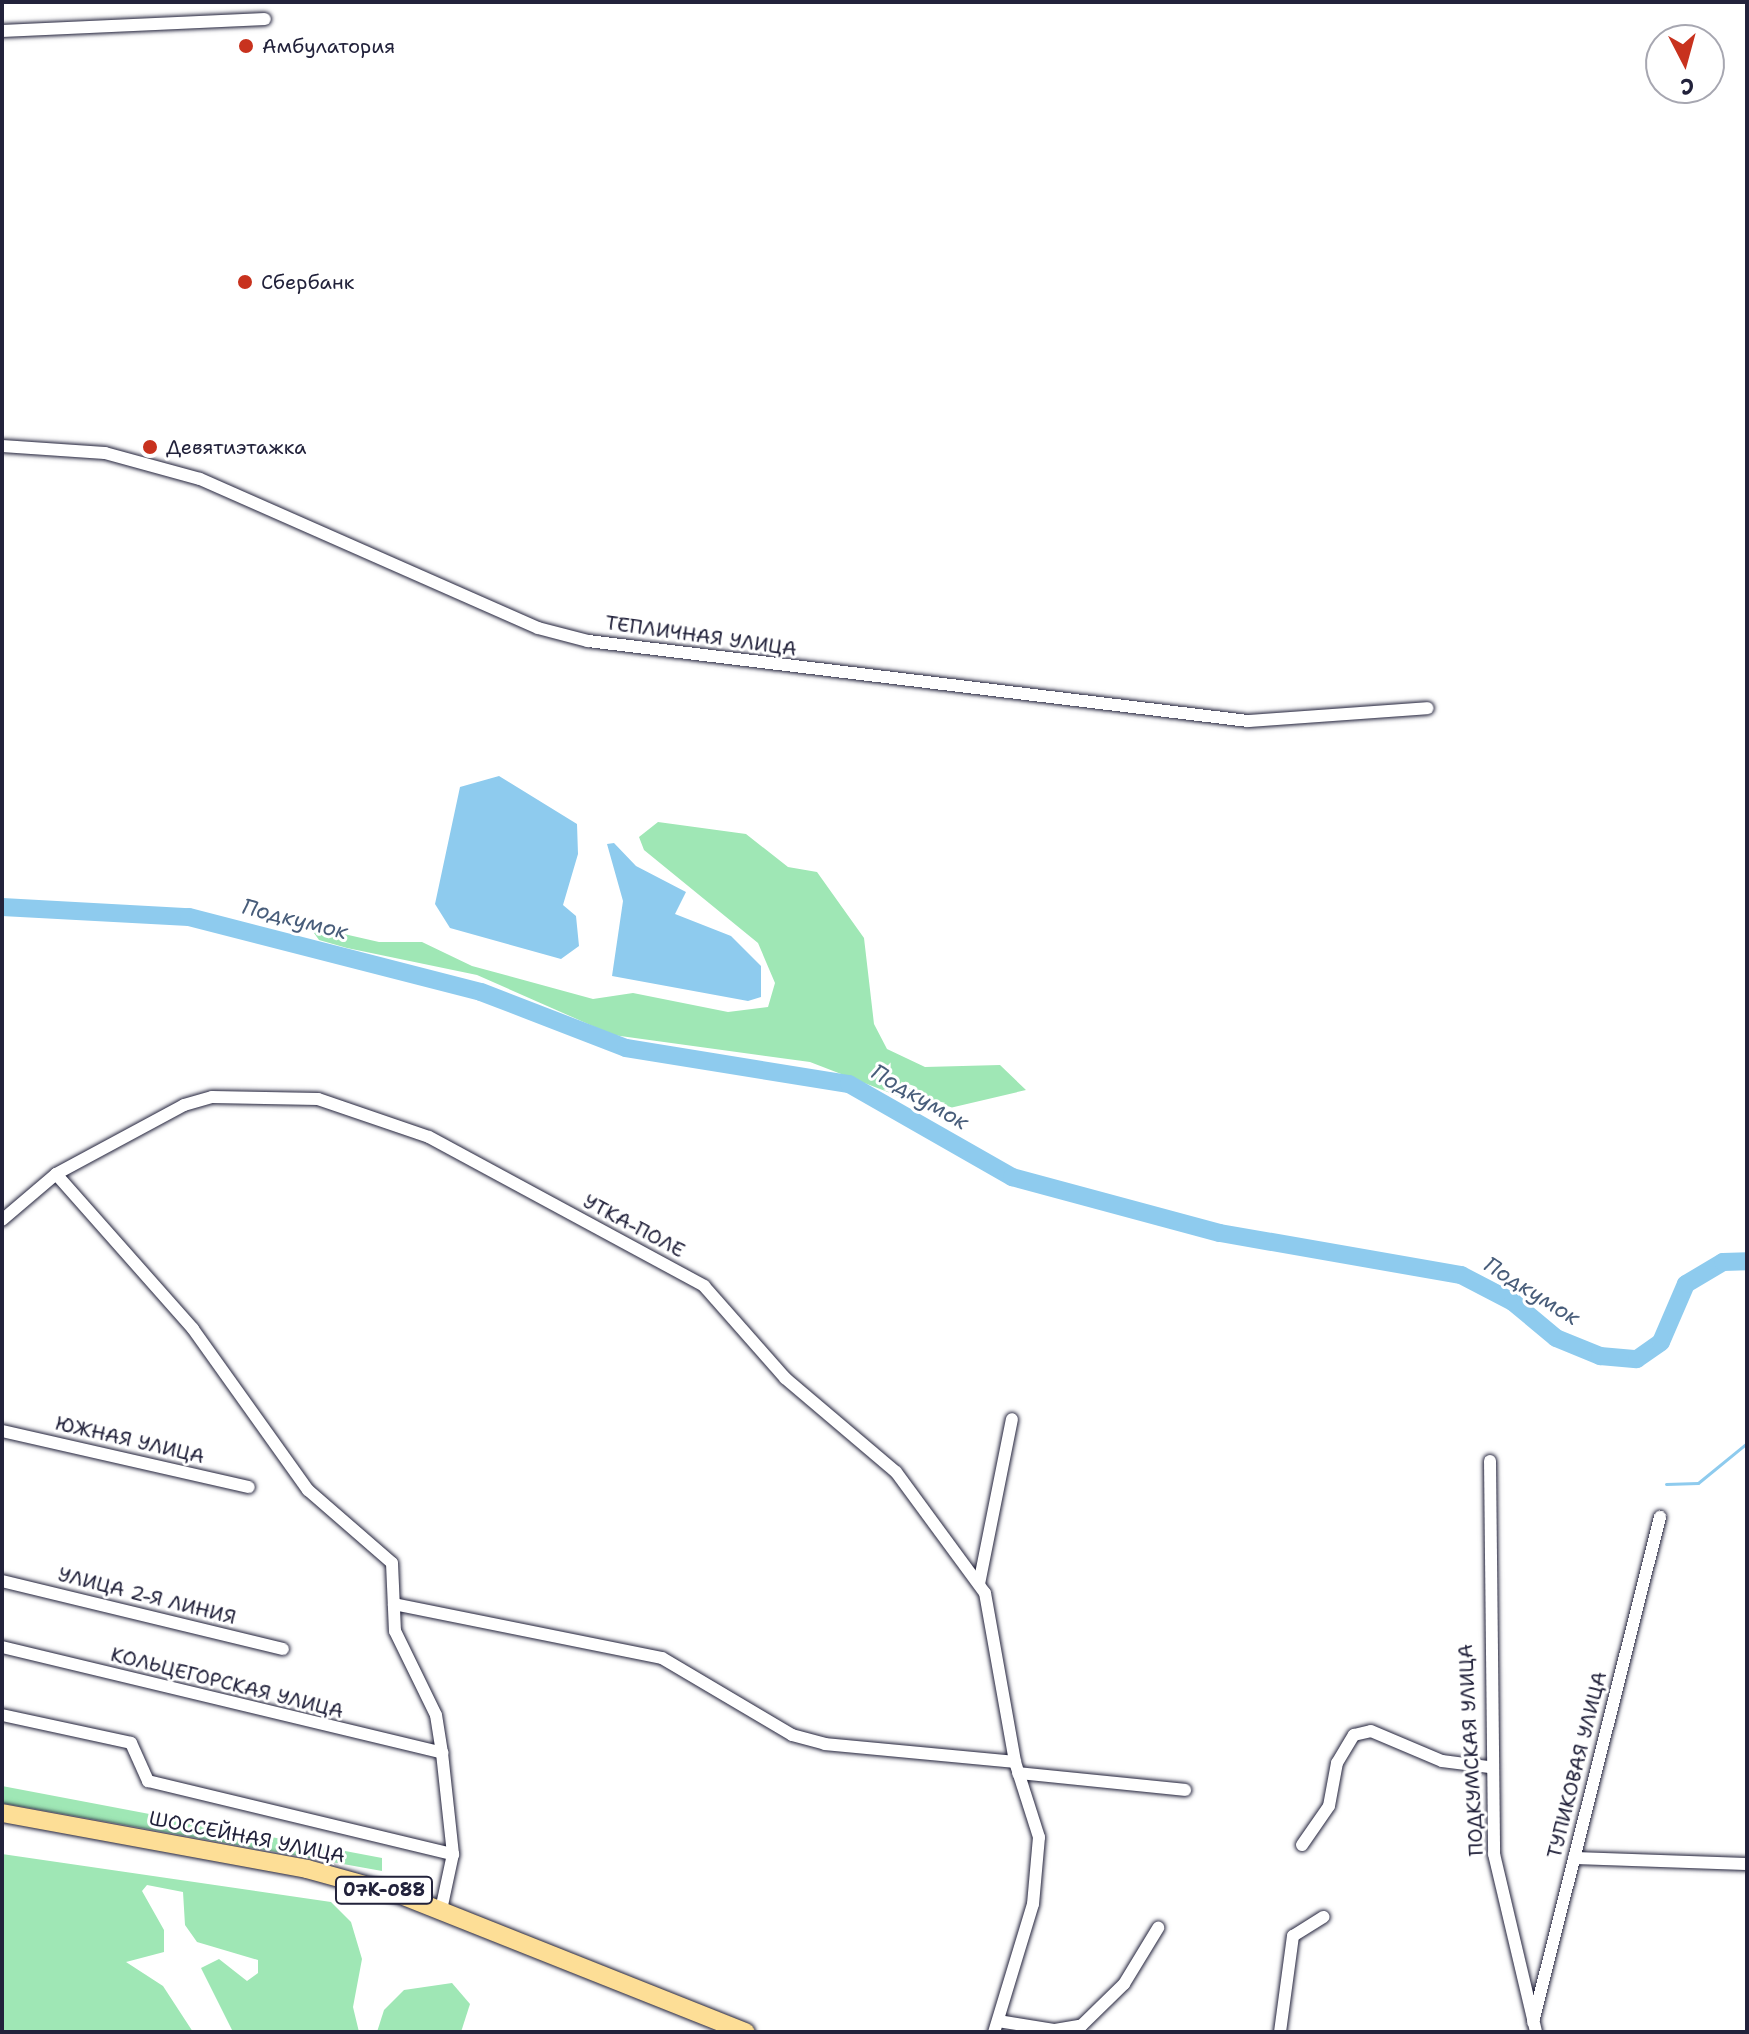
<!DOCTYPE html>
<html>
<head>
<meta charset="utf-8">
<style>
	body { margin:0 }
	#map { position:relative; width:1749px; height:2034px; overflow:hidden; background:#fff; font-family:"Shantell Sans",sans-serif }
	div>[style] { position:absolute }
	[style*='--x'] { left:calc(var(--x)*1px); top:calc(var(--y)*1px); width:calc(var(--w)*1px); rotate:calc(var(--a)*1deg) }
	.green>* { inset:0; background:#9fe7b5 }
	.water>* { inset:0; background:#8ecbee }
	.stream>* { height:3px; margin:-1.5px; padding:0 1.5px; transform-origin:1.5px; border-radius:1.5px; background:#8ecbee }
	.river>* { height:18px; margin:-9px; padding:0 9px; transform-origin:9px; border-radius:9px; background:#8ecbee }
	.roads { filter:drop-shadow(0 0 2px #22223b) drop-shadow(0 0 2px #22223b) }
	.minor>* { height:12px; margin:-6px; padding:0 6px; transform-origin:6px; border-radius:6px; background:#fff }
	.primary>* { height:18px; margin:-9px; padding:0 9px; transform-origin:9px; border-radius:9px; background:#fdde96 }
	.dots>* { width:22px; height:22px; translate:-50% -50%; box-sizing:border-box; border:4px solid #fff; border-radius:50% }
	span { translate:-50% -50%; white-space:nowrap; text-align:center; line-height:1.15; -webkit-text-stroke:6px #fff; paint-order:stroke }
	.shield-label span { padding:2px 6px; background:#fff; border:2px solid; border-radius:6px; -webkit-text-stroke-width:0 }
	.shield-label { font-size:18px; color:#22223b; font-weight:700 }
	.poi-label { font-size:20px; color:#22223b }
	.left { translate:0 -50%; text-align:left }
	.street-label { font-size:20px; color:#22223b }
	.water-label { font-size:22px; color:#485d7a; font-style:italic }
	.frame { position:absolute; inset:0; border:4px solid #22223b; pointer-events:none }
	.north { position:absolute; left:1645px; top:24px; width:80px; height:80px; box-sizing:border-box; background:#fff; border:2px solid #a7a7b1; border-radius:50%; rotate:174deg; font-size:22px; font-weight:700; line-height:32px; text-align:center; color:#22223b }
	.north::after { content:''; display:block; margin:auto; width:28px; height:36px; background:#c8321e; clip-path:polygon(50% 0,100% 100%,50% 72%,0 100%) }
</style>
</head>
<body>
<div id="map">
	<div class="green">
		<div style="clip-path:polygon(658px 822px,746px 834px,788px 867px,817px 872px,864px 938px,874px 1024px,887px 1049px,925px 1067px,1000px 1065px,1026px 1090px,937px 1111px,810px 1062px,613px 1035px,477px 975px,347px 948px,319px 940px,309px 926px,379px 942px,422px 942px,472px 966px,593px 999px,633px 993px,728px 1012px,768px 1007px,775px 983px,758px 943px,644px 850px,639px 837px)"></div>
		<div style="clip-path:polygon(2px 1786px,382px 1858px,382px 1871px,2px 1803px)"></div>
		<div style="clip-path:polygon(2px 1854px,331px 1902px,351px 1922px,362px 1959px,353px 2007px,359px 2032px,233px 2032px,201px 1968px,219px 1959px,247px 1981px,258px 1973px,258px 1960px,197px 1942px,185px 1925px,183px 1892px,147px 1885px,142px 1891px,164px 1930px,164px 1952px,126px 1962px,163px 1986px,193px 2032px,2px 2032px)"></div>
		<div style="clip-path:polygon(452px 1983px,470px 2004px,461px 2032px,377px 2032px,384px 2010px,404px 1990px)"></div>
	</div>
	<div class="water">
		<div style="clip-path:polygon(499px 776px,577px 824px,578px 854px,563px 905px,576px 916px,579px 946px,561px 959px,450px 928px,435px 904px,460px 787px)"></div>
		<div style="clip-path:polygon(614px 843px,636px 866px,686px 892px,675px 914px,731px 936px,761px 966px,761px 997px,748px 1001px,612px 976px,623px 901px,607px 844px)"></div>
	</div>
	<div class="stream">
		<div style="--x:1666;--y:1484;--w:32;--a:-2"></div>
		<div style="--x:1698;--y:1483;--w:63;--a:-39.2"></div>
	</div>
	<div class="river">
		<div style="--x:2;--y:907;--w:187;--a:3.1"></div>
		<div style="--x:189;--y:917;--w:301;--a:14.4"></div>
		<div style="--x:481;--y:992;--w:155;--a:21.1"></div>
		<div style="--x:626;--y:1048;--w:226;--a:9.2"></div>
		<div style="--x:849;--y:1084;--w:188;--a:29.7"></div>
		<div style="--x:1012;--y:1177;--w:215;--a:15.1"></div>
		<div style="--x:1220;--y:1233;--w:245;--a:9.9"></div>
		<div style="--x:1461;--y:1275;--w:59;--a:27.4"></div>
		<div style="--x:1513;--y:1302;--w:56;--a:39.9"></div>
		<div style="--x:1556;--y:1338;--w:48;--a:22.2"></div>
		<div style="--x:1600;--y:1356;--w:37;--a:5"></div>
		<div style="--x:1637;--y:1359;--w:29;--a:-35"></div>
		<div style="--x:1661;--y:1342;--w:63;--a:-66.7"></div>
		<div style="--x:1686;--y:1284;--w:43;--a:-30.7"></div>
		<div style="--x:1723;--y:1262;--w:24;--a:-2"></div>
	</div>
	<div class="roads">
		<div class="minor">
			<div style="--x:2;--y:31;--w:263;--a:-2.6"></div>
			<div style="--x:2;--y:446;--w:103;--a:3.9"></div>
			<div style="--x:105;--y:453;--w:98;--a:15.3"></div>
			<div style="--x:200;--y:479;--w:369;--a:23.8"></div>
			<div style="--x:538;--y:628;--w:52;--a:14.6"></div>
			<div style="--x:588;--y:641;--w:665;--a:6.91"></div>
			<div style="--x:1248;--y:721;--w:180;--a:-4.1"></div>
			<div style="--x:56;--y:1174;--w:207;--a:48.5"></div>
			<div style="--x:193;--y:1329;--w:198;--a:54.5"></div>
			<div style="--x:308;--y:1490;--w:111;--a:41"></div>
			<div style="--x:392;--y:1563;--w:68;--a:87.5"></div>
			<div style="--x:395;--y:1631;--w:93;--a:64"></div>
			<div style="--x:436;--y:1715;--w:38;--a:81"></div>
			<div style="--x:442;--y:1753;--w:102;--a:83.8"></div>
			<div style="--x:453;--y:1854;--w:57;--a:102.1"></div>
			<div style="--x:2;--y:1220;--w:71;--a:-40.4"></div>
			<div style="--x:56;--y:1174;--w:145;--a:-28.3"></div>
			<div style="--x:184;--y:1105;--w:29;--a:-16"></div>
			<div style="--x:212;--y:1097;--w:106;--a:1.1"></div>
			<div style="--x:318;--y:1099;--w:117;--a:18.9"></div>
			<div style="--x:429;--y:1137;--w:313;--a:28.4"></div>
			<div style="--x:704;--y:1286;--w:123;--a:48.6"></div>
			<div style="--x:785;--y:1378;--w:145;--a:40.3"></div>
			<div style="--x:896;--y:1472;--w:150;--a:53.7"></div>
			<div style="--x:985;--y:1593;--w:172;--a:79.9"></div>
			<div style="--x:1015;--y:1762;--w:79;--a:72.3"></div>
			<div style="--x:1039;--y:1837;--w:67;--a:95.1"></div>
			<div style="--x:1033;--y:1904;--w:134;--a:106.9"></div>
			<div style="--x:2;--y:1431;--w:253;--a:12.8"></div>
			<div style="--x:1490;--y:1461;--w:393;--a:89.4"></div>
			<div style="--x:1494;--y:1854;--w:183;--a:76.7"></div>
			<div style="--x:2;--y:1581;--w:289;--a:13.6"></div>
			<div style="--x:979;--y:1584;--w:168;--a:-78.7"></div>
			<div style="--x:394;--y:1604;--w:273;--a:11.4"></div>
			<div style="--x:662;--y:1658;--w:151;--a:30.6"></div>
			<div style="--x:792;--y:1735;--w:34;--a:15"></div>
			<div style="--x:825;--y:1744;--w:191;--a:5.4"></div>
			<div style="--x:2;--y:1647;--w:453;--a:13.5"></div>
			<div style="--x:2;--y:1715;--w:132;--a:12.2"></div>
			<div style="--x:131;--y:1743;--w:42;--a:65.9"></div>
			<div style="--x:148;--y:1781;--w:314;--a:13.5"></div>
			<div style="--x:1018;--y:1773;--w:168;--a:5.8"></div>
			<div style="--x:1302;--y:1845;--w:47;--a:-55.3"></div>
			<div style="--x:1329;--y:1806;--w:44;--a:-79.5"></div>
			<div style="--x:1337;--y:1763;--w:33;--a:-59"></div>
			<div style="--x:1354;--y:1735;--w:17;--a:-13"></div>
			<div style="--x:1371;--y:1731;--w:77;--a:22.9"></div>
			<div style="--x:1442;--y:1761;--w:46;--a:7.4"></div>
			<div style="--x:1574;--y:1858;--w:173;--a:2"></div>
			<div style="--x:998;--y:2021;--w:58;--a:9"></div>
			<div style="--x:1055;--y:2030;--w:27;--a:-10"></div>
			<div style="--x:1082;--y:2025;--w:59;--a:-44.3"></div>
			<div style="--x:1124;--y:1984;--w:66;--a:-58.7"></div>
			<div style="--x:1533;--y:2022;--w:521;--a:-75.88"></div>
			<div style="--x:1280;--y:2032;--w:97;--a:-82.3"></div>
			<div style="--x:1293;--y:1936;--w:36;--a:-32"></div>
		</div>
		<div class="primary">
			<div style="--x:2;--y:1813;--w:310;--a:10.4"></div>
			<div style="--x:307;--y:1869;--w:98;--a:15.5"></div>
			<div style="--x:401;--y:1895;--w:371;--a:21.7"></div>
		</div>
	</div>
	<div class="dots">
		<div style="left:246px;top:46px;background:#c8321e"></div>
		<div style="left:245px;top:282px;background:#c8321e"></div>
		<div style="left:150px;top:447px;background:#c8321e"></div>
	</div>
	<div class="shield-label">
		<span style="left:384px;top:1890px">07К-088</span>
	</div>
	<div class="poi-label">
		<span class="left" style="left:262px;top:46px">Амбулатория</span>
		<span class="left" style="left:261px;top:282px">Сбербанк</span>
		<span class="left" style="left:166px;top:447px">Девятиэтажка</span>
	</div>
	<div class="street-label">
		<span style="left:701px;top:636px;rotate:8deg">ТЕПЛИЧНАЯ УЛИЦА</span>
		<span style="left:634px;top:1226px;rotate:28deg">УТКА-ПОЛЕ</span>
		<span style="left:130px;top:1440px;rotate:13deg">ЮЖНАЯ УЛИЦА</span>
		<span style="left:147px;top:1596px;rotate:14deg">УЛИЦА 2-Я ЛИНИЯ</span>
		<span style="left:227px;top:1683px;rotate:14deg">КОЛЬЦЕГОРСКАЯ УЛИЦА</span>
		<span style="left:1471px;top:1750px;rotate:-93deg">ПОДКУМСКАЯ УЛИЦА</span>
		<span style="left:1577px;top:1765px;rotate:-76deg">ТУПИКОВАЯ УЛИЦА</span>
		<span style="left:247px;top:1837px;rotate:11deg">ШОССЕЙНАЯ УЛИЦА</span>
	</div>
	<div class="water-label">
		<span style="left:295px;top:919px;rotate:14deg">Подкумок</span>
		<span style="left:920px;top:1097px;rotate:30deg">Подкумок</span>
		<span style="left:1532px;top:1291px;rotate:32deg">Подкумок</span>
	</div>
	<div class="frame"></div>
	<div class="north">С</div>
</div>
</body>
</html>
